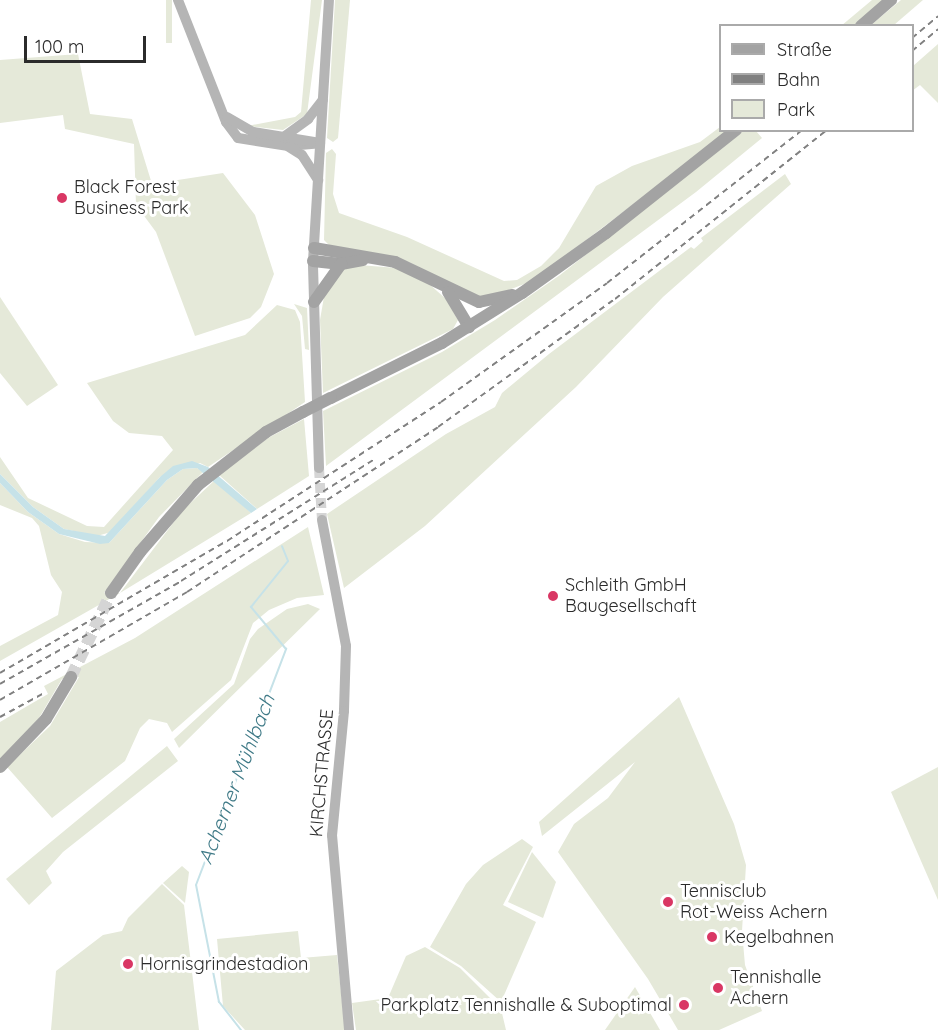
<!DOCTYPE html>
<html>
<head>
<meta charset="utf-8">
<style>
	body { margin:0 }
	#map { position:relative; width:938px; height:1030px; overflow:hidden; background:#fff; font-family:Quicksand,sans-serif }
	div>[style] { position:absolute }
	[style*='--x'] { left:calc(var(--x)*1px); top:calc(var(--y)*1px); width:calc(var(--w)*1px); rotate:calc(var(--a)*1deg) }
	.green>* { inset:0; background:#e5e9d9; transform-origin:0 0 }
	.water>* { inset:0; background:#c6e2e8 }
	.stream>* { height:2px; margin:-1px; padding:0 1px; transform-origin:1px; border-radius:1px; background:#c6e2e8 }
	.secondary-tunnel>* { height:10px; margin-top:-5px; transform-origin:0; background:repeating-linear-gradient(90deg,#d5d5d5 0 10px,transparent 0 15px) }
	.primary-tunnel>* { height:12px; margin-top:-6px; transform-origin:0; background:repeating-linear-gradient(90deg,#d5d5d5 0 12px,transparent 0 18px) }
	.secondary>* { height:10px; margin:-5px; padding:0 5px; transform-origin:5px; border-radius:5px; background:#b5b5b5 }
	.primary>* { height:12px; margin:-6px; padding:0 6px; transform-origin:6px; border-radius:6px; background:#a3a3a3 }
	.rail>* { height:2px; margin-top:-1px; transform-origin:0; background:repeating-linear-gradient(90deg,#808080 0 6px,transparent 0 10.5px) }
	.primary-bridge>* { height:12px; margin:-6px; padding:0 6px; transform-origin:6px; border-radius:6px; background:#a3a3a3 }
	.dots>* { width:16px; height:16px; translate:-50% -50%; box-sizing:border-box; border:3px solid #fff; border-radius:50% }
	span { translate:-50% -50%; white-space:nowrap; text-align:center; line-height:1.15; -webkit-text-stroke:6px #fff; paint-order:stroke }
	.poi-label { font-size:18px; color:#2b2b2b }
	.left { translate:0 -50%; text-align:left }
	.right { translate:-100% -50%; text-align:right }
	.street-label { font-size:18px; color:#2b2b2b }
	.water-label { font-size:20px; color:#3f7a87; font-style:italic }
	.legend { position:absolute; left:719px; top:24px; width:195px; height:108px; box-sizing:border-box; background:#fff; border:2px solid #aaa; margin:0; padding:8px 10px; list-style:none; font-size:18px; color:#2b2b2b }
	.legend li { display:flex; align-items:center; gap:12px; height:30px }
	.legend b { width:30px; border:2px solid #aaa }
	.scale { position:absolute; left:24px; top:36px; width:122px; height:27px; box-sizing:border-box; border:3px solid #2b2b2b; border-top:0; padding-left:8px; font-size:18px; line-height:21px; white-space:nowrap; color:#2b2b2b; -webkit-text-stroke:4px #fff; paint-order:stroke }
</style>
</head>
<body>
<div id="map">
	<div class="green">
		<div style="left:166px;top:0;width:6px;height:43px"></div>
		<div style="clip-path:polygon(311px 0,322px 0,307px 114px,283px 130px,247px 126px,295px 117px,301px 112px)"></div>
		<div style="clip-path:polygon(335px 0,350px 0,338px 138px,333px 142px,327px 138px)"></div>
		<div style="clip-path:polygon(872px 0,886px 0,856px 25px,841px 26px)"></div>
		<div style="clip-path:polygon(901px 0,923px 0,894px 25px,871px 25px)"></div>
		<div style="clip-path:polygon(938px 44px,938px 103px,920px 85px,912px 91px,913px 66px)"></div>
		<div style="clip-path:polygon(78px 54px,90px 114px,132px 119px,152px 184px,223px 173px,255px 215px,274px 274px,261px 307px,250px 318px,195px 336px,156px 232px,136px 205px,134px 144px,65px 129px,63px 115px,0 123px,0 60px)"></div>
		<div style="clip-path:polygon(720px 127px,720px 130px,730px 131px,532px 281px,483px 300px,409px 262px,331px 247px,324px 240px,326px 153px,332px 149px,336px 154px,333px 194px,339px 213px,407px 237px,504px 281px,517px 280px,541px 266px,559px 248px,596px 186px,632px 166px,700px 142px)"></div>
		<div style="clip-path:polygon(743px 131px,756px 131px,762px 138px,696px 192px,326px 466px,323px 411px,442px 352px,495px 320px,560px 275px)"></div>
		<div style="clip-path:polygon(785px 174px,791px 184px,663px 297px,576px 387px,425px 526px,344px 588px,327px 514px,446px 434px,495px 407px,502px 393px,549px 354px,691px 247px,694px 249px,703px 241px,701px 238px)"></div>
		<div style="clip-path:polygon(359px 265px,397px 268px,428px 283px,446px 299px,458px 320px,453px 329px,323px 393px,320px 320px,326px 285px,342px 269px)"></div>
		<div style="clip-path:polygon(0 297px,58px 385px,27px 406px,0 373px)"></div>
		<div style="clip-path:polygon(294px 304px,307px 308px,309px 350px,305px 349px,302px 316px)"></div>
		<div style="clip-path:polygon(277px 305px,295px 310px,300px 322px,305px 402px,208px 467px,200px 463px,160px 477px,111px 532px,97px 536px,64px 529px,33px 507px,0 474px,0 457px,28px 498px,87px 526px,104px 527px,173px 450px,162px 436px,129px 433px,113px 421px,87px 383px,245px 335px)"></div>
		<div style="clip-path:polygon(304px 419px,309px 476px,257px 509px,219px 475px,268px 438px)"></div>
		<div style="clip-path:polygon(197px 468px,203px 472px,159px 517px,104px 593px,120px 593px,183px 510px,215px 480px,251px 513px,120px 593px,0 661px,0 646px,58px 615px,62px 592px,51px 575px,39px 526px,32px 518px,0 505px,0 483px,28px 512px,59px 534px,85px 542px,109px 543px,167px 480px,183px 469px)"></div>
		<div style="clip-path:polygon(308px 527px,324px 595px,297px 598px,269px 610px,253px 623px,231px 680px,172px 732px,167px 723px,149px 719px,140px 728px,125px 761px,52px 818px,7px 767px,50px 726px,79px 677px,62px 679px,39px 718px,0 761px,0 722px,48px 694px,44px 686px,135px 638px)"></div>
		<div style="clip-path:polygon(308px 604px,320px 609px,179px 748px,174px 739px,234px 684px,250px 639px,258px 629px,287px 609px)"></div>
		<div style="clip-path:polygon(679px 697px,734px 824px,746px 865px,742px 931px,745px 965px,762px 1011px,719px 1030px,678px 1030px,648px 979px,558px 852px,574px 824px,608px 798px,635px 762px,542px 836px,539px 822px)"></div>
		<div style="clip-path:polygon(167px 746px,178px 761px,63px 852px,46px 871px,52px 883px,29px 905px,6px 879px)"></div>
		<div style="clip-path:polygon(938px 767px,938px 900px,891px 792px)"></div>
		<div style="clip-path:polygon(522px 839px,533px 847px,503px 905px,536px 922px,501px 1002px,461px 966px,430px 947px,466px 884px,483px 865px)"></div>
		<div style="clip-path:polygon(532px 852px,556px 882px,543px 918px,508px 902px)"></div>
		<div style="clip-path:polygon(182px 866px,189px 872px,185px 903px,163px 883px)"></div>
		<div style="clip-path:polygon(162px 884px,184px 905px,199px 1030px,51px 1030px,56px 971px,103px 935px,122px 931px,128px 918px)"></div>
		<div style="clip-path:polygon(298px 931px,301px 958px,337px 955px,345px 1030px,245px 1030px,223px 1006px,217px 939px)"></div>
		<div style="clip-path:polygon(425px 947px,460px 968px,501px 1009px,506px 1030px,356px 1030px,352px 1003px,388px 998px,406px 956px)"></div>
		<div style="clip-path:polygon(635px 987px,660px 1030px,605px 1030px)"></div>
	</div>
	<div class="water">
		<div style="clip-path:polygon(192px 461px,208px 467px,257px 509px,251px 513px,197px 468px,183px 469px,167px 480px,109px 543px,100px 544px,59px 534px,28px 512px,0 483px,0 474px,33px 507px,64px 529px,105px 536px,160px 477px,173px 466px)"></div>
	</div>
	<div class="stream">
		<div style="--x:241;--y:1030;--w:36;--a:-128"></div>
		<div style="--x:219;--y:1002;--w:119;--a:-101.1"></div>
		<div style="--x:196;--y:885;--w:253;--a:-69.1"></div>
		<div style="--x:286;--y:649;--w:55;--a:-129.8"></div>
		<div style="--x:251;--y:607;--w:59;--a:-51.2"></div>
		<div style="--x:288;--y:561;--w:16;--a:-112"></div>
	</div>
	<div class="secondary-tunnel">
		<div style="--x:319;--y:468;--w:52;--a:86.7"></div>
	</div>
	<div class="primary-tunnel">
		<div style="--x:71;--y:677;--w:93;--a:-64.5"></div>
	</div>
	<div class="secondary">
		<div style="--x:178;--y:0;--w:131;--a:68.5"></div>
		<div style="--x:226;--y:122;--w:20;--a:53"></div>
		<div style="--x:238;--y:138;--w:51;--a:9.1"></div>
		<div style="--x:288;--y:146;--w:32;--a:-5"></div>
		<div style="--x:227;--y:117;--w:30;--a:30"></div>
		<div style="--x:253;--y:132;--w:68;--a:9.3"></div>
		<div style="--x:285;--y:136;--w:29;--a:-36"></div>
		<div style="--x:308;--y:119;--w:24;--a:-52"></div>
		<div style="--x:289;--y:147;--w:15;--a:32"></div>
		<div style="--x:302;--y:155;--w:30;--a:57"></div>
		<div style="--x:319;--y:468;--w:207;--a:-91.7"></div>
		<div style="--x:313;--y:261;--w:261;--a:-86.5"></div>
		<div style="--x:322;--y:520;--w:128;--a:79.2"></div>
		<div style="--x:346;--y:646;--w:65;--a:91.8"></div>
		<div style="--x:344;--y:711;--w:125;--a:95.5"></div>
		<div style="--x:332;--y:835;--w:196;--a:85"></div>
	</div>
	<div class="primary">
		<div style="--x:861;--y:26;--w:40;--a:-41"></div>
		<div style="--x:314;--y:248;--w:82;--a:9.8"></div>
		<div style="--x:395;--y:262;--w:93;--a:25.5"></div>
		<div style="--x:479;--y:302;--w:34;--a:-12"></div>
		<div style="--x:313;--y:261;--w:28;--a:6"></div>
		<div style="--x:341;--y:264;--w:22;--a:-10"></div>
		<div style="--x:448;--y:292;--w:41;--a:59"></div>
		<div style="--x:314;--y:302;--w:47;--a:-54.6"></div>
		<div style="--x:331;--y:398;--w:124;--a:-26.4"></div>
		<div style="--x:442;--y:343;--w:94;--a:-32"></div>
		<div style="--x:522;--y:293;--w:103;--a:-35.5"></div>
		<div style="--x:606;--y:233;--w:166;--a:-38.4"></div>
		<div style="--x:111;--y:593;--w:50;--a:-54.7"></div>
		<div style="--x:140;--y:552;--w:89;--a:-49.1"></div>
		<div style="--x:198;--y:485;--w:86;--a:-37.9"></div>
		<div style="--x:266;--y:432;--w:42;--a:-28.4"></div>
		<div style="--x:0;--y:767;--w:66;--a:-46.2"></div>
		<div style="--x:46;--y:719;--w:49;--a:-59.2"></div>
	</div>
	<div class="rail">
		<div style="--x:912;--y:38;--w:34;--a:-40"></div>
		<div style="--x:912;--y:51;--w:34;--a:-40"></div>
		<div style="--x:0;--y:673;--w:263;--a:-30.2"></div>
		<div style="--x:227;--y:541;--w:255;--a:-33"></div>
		<div style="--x:441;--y:402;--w:204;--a:-35.6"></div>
		<div style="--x:607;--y:283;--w:248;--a:-38.1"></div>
		<div style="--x:0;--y:684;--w:208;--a:-29.6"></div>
		<div style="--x:181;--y:581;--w:229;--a:-32.2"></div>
		<div style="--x:0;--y:700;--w:216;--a:-30"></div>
		<div style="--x:187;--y:592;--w:300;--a:-33.3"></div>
		<div style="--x:438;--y:427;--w:218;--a:-35.9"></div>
		<div style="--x:615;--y:299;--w:271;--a:-38.6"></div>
		<div style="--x:0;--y:717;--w:50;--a:-28.6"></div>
	</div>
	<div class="primary-bridge">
		<div style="--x:303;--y:412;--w:31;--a:-27"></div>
	</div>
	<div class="dots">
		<div style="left:62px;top:198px;background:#d93764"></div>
		<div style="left:553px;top:596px;background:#d93764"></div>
		<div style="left:668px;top:902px;background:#d93764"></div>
		<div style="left:712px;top:937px;background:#d93764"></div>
		<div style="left:128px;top:964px;background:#d93764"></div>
		<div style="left:718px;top:988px;background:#d93764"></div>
		<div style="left:684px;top:1005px;background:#d93764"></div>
	</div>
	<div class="poi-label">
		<span class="left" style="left:74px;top:198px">Black Forest<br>Business Park</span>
		<span class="left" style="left:565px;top:596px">Schleith GmbH<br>Baugesellschaft</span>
		<span class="left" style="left:680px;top:902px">Tennisclub<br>Rot-Weiss Achern</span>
		<span class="left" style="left:724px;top:937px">Kegelbahnen</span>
		<span class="left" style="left:140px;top:964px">Hornisgrindestadion</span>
		<span class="left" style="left:730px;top:988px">Tennishalle<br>Achern</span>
		<span class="right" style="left:672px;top:1005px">Parkplatz Tennishalle &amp; Suboptimal</span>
	</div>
	<div class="street-label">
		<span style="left:322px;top:773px;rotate:-85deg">KIRCHSTRASSE</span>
	</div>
	<div class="water-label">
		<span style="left:236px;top:779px;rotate:-69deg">Acherner Mühlbach</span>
	</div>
	<ul class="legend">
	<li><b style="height:8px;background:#a3a3a3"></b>Straße</li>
	<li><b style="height:8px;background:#808080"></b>Bahn</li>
	<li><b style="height:16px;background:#e5e9d9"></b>Park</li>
	</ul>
	<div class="scale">100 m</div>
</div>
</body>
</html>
